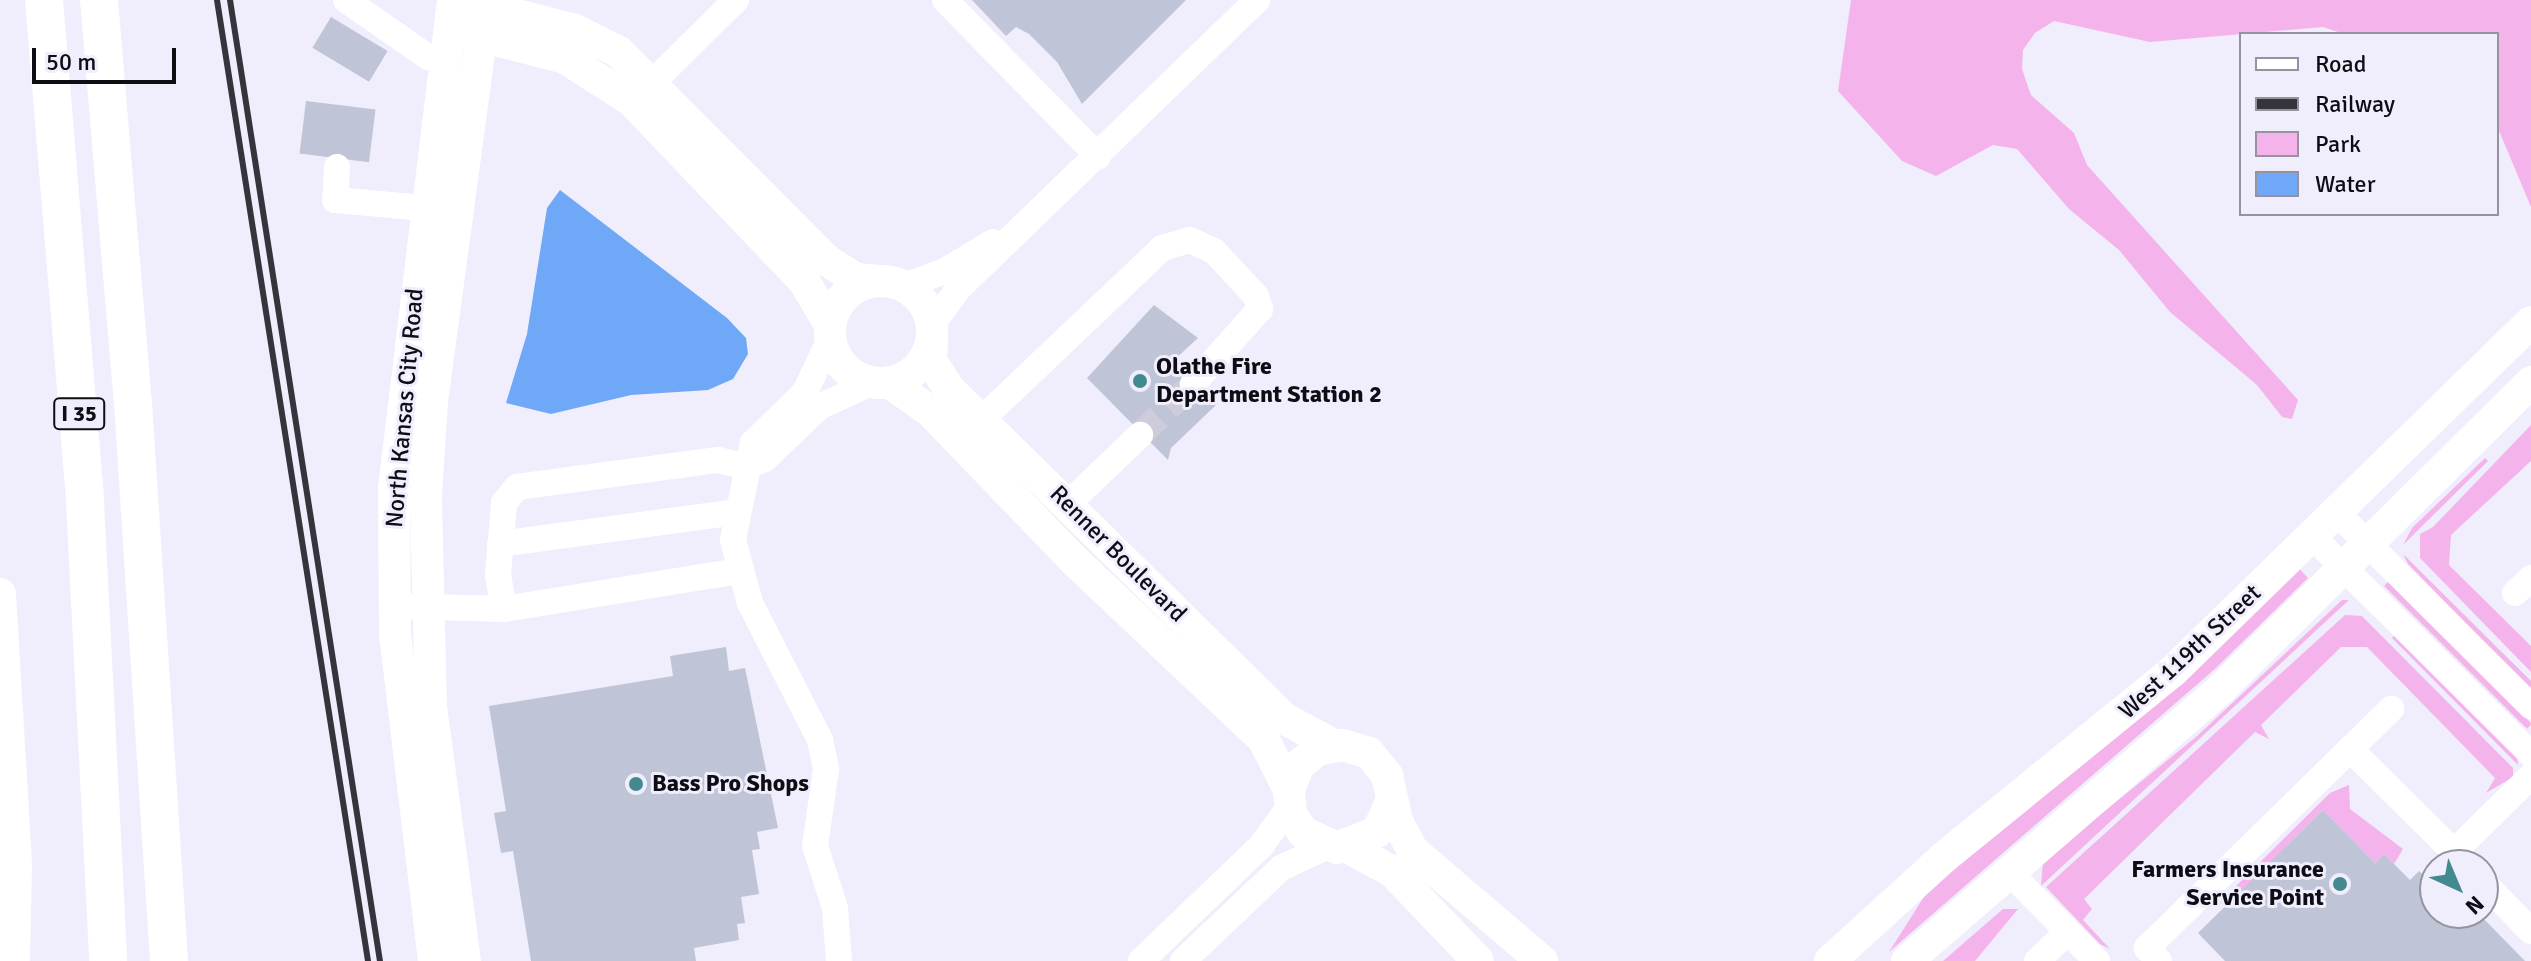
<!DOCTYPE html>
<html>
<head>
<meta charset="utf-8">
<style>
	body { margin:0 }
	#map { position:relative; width:2531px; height:961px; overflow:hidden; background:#f0edfd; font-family:Signika,sans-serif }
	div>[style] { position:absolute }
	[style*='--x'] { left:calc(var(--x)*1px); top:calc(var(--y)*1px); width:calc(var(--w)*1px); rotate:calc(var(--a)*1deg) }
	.green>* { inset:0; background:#f4b4eb; transform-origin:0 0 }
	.water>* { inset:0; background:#6fa8f6 }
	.building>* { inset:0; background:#bfc4d7; transform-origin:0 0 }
	.minor-tunnel>* { height:26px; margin-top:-13px; transform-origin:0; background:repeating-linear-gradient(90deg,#cecbda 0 26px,transparent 0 39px) }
	.minor>* { height:26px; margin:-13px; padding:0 13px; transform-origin:13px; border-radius:13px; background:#fff }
	.major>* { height:32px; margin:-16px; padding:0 16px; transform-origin:16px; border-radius:16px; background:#fff }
	.major>.ring { margin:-16px; padding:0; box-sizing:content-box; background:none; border:32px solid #fff; border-radius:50% }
	.highway>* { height:38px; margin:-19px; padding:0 19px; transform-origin:19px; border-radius:19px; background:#fff }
	.rail>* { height:6px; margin:-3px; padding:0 3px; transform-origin:3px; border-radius:3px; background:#35333b }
	.dots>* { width:22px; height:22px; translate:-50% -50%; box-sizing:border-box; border:4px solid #f0edfd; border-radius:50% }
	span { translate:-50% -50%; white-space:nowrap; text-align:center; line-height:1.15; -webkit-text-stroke:6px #f0edfd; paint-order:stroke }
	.shield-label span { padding:2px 6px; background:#f0edfd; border:2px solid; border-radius:6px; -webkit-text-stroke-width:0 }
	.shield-label { font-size:22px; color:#0e0d13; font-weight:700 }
	.poi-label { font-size:24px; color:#0e0d13; font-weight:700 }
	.left { translate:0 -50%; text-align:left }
	.right { translate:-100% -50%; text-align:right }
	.street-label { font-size:24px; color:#0e0d13 }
	.legend { position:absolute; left:2239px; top:32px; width:260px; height:184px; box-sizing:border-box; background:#f0edfd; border:2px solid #96939f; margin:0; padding:10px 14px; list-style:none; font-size:24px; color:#0e0d13 }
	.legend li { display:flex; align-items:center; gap:16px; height:40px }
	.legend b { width:40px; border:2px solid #96939f }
	.north { position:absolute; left:2419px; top:849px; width:80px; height:80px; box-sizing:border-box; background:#f0edfd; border:2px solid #96939f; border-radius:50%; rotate:136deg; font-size:22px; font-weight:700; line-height:32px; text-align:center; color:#0e0d13 }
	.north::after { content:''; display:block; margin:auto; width:28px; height:36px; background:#438a8e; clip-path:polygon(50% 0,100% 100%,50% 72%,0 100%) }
	.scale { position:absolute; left:32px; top:48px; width:144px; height:36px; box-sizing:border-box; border:4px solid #0e0d13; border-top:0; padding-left:10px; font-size:24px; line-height:28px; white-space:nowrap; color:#0e0d13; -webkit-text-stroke:6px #f0edfd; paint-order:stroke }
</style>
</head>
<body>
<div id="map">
	<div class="green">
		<div style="clip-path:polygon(1851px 0,2531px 0,2531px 207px,2497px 126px,2497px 34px,2344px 34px,2323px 27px,2150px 42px,2054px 21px,2035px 33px,2023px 50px,2022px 69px,2031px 95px,2074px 133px,2087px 165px,2298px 400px,2292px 419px,2282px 417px,2257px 385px,2170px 312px,2119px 250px,2069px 209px,2017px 149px,1993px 145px,1936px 176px,1902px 161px,1838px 91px)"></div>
		<div style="clip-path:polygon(2531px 425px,2531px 461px,2451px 535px,2449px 565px,2531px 646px,2531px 672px,2420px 558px,2420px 534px,2433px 527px)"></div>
		<div style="clip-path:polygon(2485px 458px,2488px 461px,2403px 545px,2412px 528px)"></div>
		<div style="clip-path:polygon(2403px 554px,2531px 681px,2531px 690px,2408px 564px)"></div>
		<div style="clip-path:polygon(2298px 567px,2308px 578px,2216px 668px,1889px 952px,1927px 892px)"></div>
		<div style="left:2389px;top:581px;width:202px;height:7px;rotate:45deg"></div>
		<div style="clip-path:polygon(2342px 600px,2349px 600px,2041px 886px,2043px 861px,2196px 737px)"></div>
		<div style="clip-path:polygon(2345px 615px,2362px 616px,2513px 768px,2513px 777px,2486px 793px,2495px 778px,2367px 647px,2341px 647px,2261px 725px,2269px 739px,2255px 732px,2084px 899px,2092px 909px,2083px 920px,2110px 949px,2100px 944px,2046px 887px)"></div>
		<div style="clip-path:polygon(2396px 633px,2517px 757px,2518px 765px,2392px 638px)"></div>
		<div style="clip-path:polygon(2349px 785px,2350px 809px,2403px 849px,2394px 864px,2384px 854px,2375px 863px,2323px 810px,2225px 907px,2220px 902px,2330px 793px)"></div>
		<div style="clip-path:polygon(2003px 909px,2018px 909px,1975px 961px,1943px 961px)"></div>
	</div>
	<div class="water">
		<div style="clip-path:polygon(560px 190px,727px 318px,746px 338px,748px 354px,733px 379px,708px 390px,631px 395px,551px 414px,506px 403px,527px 334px,547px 208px)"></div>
	</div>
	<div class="building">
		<div style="clip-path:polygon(972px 0,1186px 0,1082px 104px,1057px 62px,1029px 34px,1016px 27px,1006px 36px)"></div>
		<div style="left:331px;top:17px;width:66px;height:36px;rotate:31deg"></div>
		<div style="left:306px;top:101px;width:70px;height:53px;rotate:7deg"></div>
		<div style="clip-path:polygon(1154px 305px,1198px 338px,1172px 362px,1216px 405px,1171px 448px,1168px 460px,1087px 378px)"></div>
		<div style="clip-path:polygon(726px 647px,729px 671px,745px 668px,778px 828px,757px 832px,760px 849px,752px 850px,759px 894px,741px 897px,745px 923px,737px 924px,739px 940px,694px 948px,696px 961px,531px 961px,513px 851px,501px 853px,494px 813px,506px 811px,489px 706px,673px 676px,670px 656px)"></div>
		<div style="clip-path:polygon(2323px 810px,2375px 863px,2384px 854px,2410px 880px,2419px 871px,2435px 887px,2435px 913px,2478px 913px,2525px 961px,2225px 961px,2198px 933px)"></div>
	</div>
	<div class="minor-tunnel">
		<div style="--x:1140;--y:435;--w:74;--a:-43.9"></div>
	</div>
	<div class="minor">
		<div style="--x:346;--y:0;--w:100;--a:34.8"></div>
		<div style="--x:428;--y:57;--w:16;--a:4"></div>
		<div style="--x:945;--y:0;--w:219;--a:45.6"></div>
		<div style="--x:653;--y:82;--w:117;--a:-44.7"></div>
		<div style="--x:337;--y:167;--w:33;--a:93"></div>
		<div style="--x:335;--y:200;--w:90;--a:5.1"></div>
		<div style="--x:904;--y:286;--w:44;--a:-20.1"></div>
		<div style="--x:945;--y:271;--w:56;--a:-31.1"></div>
		<div style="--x:932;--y:325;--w:44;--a:-54.2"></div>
		<div style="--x:958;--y:289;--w:416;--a:-44"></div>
		<div style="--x:830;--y:339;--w:59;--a:115.3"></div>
		<div style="--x:805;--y:392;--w:73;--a:135.6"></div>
		<div style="--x:753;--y:443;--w:99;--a:101.7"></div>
		<div style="--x:733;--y:540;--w:65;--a:74.9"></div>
		<div style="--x:750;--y:603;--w:154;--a:62.9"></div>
		<div style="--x:820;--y:740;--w:30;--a:78"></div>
		<div style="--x:826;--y:769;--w:78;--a:98.1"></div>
		<div style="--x:815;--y:846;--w:65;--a:72.1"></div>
		<div style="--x:835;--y:908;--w:53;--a:85.7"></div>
		<div style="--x:981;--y:420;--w:250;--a:-43.5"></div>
		<div style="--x:1162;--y:248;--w:29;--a:-16"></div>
		<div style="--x:1190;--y:240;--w:26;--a:25"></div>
		<div style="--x:1214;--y:251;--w:62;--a:47"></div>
		<div style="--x:1256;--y:296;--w:14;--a:73"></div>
		<div style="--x:1260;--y:309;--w:101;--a:131.8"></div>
		<div style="--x:1068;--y:504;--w:100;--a:-43.8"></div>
		<div style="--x:2337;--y:513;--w:274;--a:44.9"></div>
		<div style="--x:2313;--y:537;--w:308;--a:44.9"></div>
		<div style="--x:500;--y:544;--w:240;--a:-7.7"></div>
		<div style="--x:2515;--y:593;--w:22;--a:-43"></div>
		<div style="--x:395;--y:606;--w:109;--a:1.6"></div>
		<div style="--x:504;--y:609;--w:237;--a:-9.2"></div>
		<div style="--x:504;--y:609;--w:35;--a:-100"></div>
		<div style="--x:498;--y:575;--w:72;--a:-85.2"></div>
		<div style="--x:504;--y:503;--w:21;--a:-51"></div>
		<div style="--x:517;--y:487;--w:203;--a:-7.7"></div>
		<div style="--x:718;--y:460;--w:28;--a:13"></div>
		<div style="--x:745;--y:466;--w:21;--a:-19"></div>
		<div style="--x:765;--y:459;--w:75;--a:-43.9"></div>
		<div style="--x:819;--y:407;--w:57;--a:-24.8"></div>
		<div style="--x:2350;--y:749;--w:146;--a:44.7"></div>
		<div style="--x:2454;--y:852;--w:108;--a:-44.6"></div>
		<div style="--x:2010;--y:873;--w:124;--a:45.3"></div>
		<div style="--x:2483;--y:882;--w:69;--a:45.6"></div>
		<div style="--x:1141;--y:961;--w:166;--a:-43.8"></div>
		<div style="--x:1261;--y:846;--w:48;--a:-54.3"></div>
		<div style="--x:1183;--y:961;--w:135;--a:-43.5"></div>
		<div style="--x:1281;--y:868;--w:52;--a:-25.1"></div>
		<div style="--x:2037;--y:961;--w:42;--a:-44"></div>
		<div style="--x:2159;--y:961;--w:18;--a:-133"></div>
		<div style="--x:2147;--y:948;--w:342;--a:-44.4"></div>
	</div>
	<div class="major">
		<div style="--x:466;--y:2;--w:113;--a:14.4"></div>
		<div style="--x:575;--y:30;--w:49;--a:26.6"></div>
		<div style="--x:619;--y:52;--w:293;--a:45.1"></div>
		<div style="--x:826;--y:260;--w:36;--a:32"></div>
		<div style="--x:857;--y:279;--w:25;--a:5"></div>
		<div style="--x:460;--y:31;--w:108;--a:14.4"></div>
		<div style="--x:565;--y:58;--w:78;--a:32.5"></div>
		<div style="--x:631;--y:100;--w:250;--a:46.3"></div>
		<div style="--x:804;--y:281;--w:51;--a:59.4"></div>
		<div class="ring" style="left:830px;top:281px;width:70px;height:70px"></div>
		<div style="--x:932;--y:340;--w:21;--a:93"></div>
		<div style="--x:931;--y:361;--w:35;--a:57"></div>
		<div style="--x:950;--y:390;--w:470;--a:44.5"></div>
		<div style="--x:1285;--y:719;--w:55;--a:28"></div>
		<div style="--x:890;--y:383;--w:49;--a:35"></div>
		<div style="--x:930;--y:411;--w:211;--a:46"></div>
		<div style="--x:1077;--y:563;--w:257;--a:43.4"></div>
		<div style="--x:1264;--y:740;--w:56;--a:63.4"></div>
		<div style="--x:0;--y:594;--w:273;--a:86.6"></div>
		<div style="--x:16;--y:867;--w:94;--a:91.2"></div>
		<div style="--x:1391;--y:802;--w:33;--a:115"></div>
		<div style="--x:1377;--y:832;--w:43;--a:158.2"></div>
		<div style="--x:1337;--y:848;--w:38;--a:-155"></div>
		<div style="--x:1303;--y:832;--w:22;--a:-124"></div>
		<div style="--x:1291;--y:814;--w:24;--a:-95"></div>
		<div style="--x:1289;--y:790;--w:26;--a:-69"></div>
		<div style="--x:1298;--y:766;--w:25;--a:-40"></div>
		<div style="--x:1317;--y:750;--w:26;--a:-11"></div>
		<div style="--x:1343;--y:745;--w:27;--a:17"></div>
		<div style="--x:1369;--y:753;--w:28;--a:51"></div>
		<div style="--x:1387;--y:775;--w:47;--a:77.7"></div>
		<div style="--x:1397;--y:821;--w:34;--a:62"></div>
		<div style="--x:1413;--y:851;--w:170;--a:40.5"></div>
		<div style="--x:1347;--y:847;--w:51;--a:28.1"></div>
		<div style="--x:1392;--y:871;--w:124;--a:46.3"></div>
		<div style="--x:434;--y:961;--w:327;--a:-96.8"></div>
		<div style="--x:395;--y:636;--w:148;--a:-90.4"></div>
		<div style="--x:394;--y:488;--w:492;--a:-83.1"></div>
		<div style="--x:465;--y:961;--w:256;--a:-97.6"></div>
		<div style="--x:431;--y:707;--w:212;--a:-91.4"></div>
		<div style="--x:426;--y:495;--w:94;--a:-86.3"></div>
		<div style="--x:432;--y:401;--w:405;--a:-82.3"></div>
		<div style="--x:1830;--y:961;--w:153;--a:-42.3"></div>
		<div style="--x:1943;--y:858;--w:295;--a:-39.1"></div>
		<div style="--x:2172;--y:672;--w:501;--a:-44.27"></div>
		<div style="--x:1907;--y:961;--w:417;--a:-40.9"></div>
		<div style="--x:2222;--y:688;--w:435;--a:-44.7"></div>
	</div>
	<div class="highway">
		<div style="--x:44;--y:0;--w:484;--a:85.3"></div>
		<div style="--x:84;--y:482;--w:480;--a:87.1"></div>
		<div style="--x:99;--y:0;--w:404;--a:85.2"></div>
		<div style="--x:133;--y:403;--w:559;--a:86.31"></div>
	</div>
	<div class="rail">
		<div style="--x:217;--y:0;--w:973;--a:81.07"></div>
		<div style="--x:230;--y:0;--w:973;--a:81.13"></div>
	</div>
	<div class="dots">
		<div style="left:1140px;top:381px;background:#438a8e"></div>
		<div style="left:636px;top:784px;background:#438a8e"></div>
		<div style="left:2340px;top:884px;background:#438a8e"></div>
	</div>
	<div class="shield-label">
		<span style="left:79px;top:414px">I 35</span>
	</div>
	<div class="poi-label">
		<span class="left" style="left:1156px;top:381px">Olathe Fire<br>Department Station 2</span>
		<span class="left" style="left:652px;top:784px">Bass Pro Shops</span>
		<span class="right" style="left:2324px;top:884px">Farmers Insurance<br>Service Point</span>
	</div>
	<div class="street-label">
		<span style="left:405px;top:408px;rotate:-85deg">North Kansas City Road</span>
		<span style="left:1118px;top:554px;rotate:45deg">Renner Boulevard</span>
		<span style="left:2190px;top:652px;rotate:-43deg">West 119th Street</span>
	</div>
	<ul class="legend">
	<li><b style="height:10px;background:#fff"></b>Road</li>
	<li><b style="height:10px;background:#35333b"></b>Railway</li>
	<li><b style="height:22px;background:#f4b4eb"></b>Park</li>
	<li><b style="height:22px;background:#6fa8f6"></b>Water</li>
	</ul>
	<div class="north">N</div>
	<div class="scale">50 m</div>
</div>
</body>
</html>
